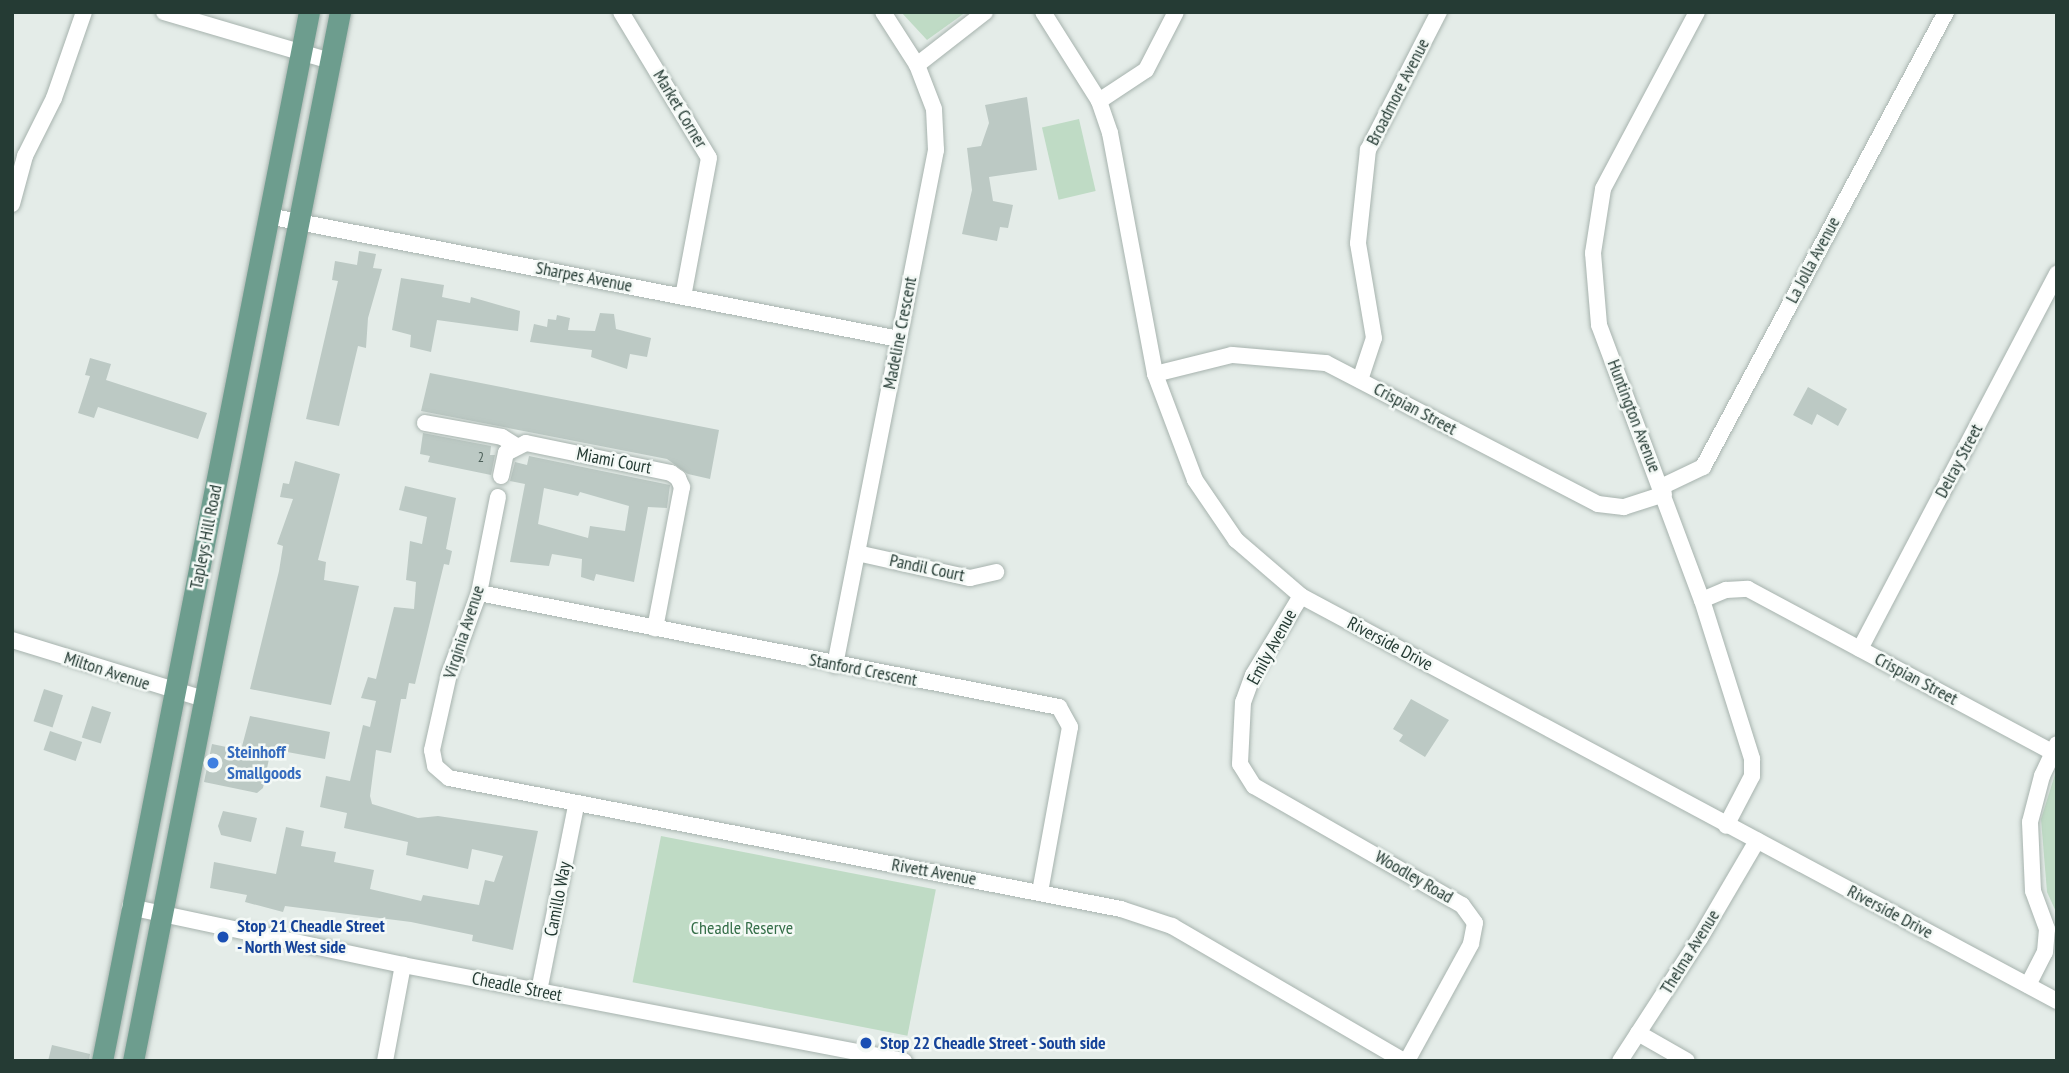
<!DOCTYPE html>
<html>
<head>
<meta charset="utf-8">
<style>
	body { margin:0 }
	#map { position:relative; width:2069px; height:1073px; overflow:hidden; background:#e4ece8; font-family:"PT Sans Narrow",sans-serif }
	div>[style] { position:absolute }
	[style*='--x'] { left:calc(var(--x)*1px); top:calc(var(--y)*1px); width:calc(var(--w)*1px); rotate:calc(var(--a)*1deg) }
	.green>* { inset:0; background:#bfdbc5; transform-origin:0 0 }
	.building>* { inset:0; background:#bcc9c4; transform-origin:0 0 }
	.roads { filter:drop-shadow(0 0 2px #a7b3ae) drop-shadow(0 0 2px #a7b3ae) }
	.minor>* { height:16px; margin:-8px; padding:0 8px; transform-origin:8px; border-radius:8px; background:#fff }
	.major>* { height:21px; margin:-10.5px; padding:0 10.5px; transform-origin:10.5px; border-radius:10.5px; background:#6d9d8e }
	.dots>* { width:19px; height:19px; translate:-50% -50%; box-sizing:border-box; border:4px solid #f4f9f6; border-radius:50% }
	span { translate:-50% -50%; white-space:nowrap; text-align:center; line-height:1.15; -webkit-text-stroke:5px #f4f9f6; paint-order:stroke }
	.number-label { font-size:14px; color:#4b5e58 }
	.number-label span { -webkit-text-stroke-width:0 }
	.street-label { font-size:18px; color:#253b34 }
	.shop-label { font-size:18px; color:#366cbe; font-weight:700 }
	.left { translate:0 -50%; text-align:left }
	.transit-label { font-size:18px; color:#164399; font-weight:700 }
	.park-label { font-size:18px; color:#346e48 }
	.frame { position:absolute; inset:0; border:14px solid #253b34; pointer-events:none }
</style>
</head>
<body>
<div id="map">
	<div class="green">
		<div style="clip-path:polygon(901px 12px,966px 12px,927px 40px)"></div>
		<div style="left:1079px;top:119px;width:74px;height:38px;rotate:77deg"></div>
		<div style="clip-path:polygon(2057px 768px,2057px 914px,2047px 892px,2041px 819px)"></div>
		<div style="left:661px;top:836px;width:280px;height:149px;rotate:11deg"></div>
	</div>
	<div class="building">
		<div style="clip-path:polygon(1027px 97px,1037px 170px,989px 177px,993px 201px,1013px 205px,1008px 228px,1000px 227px,997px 241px,962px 234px,972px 190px,967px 148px,981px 146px,989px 123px,985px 105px)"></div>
		<div style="clip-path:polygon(359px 251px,376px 254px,373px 268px,382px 269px,368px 318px,366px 348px,358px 346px,339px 426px,306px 419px,338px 281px,332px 280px,335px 261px,357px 265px)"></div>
		<div style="clip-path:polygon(401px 278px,444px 285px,442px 297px,470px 303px,471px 297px,520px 311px,518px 331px,437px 320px,431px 352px,410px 347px,411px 335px,392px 330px)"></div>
		<div style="clip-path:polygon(600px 313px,614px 314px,616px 329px,651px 338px,647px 357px,630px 354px,627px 369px,591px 357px,592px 350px,530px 342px,534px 324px,547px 327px,548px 319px,556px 320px,557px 315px,570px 318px,568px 330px,595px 331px)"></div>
		<div style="clip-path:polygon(90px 358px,111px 364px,106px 380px,207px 413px,198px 439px,98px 407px,94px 418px,78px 413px,90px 376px,85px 375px)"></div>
		<div style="clip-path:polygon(430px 373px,719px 430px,710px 479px,688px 474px,667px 459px,421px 411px)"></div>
		<div style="clip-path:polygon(1808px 387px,1847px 409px,1838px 426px,1817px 414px,1812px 425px,1793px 415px)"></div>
		<div style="clip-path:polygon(423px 433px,491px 446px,490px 455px,495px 455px,491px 475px,428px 462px,430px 456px,420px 454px)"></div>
		<div style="clip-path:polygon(evenodd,529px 456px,670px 485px,667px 508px,648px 507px,634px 582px,596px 574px,594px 581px,581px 577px,582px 559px,552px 554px,549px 566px,510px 562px,525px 484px,510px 481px,515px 462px,527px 465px,529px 456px,544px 488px,578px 496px,580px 492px,629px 506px,625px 531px,590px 526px,588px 538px,538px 524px,544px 488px)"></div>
		<div style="clip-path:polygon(295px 461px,340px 474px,318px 560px,326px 562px,324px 580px,359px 586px,331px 705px,250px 689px,279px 571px,283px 546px,277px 544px,293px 499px,280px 497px,283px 483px,289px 484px)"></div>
		<div style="clip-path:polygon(405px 486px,456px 498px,446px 549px,452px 551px,449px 565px,444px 564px,415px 684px,409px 683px,406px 699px,401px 699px,391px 753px,376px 750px,370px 796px,372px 804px,418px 818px,438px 816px,538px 831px,513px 950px,472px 941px,473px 935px,411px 922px,285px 906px,283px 912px,245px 902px,247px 895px,210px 888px,214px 862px,276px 874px,286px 827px,304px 831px,301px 846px,336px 852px,334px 862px,374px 870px,370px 889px,421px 901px,423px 895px,479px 905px,485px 880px,494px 882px,503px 856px,472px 849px,468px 869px,406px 855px,408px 842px,344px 828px,347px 813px,320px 807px,326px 776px,350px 781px,363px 725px,370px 727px,376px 701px,361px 698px,368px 677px,376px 679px,394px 607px,414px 609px,416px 582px,406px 580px,410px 541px,422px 544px,427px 517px,399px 510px)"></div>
		<div style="left:44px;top:689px;width:20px;height:34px;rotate:18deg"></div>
		<div style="clip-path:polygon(1411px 699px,1449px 720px,1425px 757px,1399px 741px,1403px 735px,1393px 729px)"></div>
		<div style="left:92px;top:706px;width:20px;height:33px;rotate:18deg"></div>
		<div style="clip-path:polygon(250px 716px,330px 732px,325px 759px,271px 749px,263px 788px,257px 793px,204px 782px,212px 744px,241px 750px)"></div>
		<div style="left:50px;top:731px;width:34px;height:20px;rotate:19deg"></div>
		<div style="clip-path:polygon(223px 811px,257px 818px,251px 842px,221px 835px,218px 826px)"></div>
		<div style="clip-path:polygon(52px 1045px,90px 1054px,89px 1061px,48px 1061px)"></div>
	</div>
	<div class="roads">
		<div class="minor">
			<div style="--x:164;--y:12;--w:173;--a:16.4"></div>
			<div style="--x:621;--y:12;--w:170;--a:58.9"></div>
			<div style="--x:709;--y:158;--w:141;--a:100.6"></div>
			<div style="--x:1043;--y:12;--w:105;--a:57.8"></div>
			<div style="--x:1099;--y:101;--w:34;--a:71"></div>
			<div style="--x:1110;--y:133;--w:245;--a:79.4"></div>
			<div style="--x:1155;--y:374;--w:113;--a:69.3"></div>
			<div style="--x:1195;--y:480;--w:73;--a:55.7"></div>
			<div style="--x:1236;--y:540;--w:86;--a:40.7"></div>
			<div style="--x:1301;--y:596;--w:858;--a:28.18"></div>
			<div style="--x:1697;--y:12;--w:200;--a:118"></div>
			<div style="--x:1603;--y:189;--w:65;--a:98.9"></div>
			<div style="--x:1593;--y:253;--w:72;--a:85.2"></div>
			<div style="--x:1599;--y:325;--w:294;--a:69.5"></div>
			<div style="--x:1702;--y:600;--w:167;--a:72.5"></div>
			<div style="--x:1752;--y:759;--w:17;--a:90"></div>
			<div style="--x:1752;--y:776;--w:56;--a:117.5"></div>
			<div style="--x:917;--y:65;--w:86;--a:-37.9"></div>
			<div style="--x:1099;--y:101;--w:56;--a:-33.4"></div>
			<div style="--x:1146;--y:70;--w:65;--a:-62.7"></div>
			<div style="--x:12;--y:204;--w:50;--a:-74.8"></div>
			<div style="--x:25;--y:156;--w:65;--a:-63.4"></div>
			<div style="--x:54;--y:98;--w:91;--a:-70.8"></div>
			<div style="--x:268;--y:216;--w:643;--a:11.03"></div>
			<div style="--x:1155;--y:374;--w:79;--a:-13.9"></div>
			<div style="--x:1232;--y:355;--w:94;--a:4.9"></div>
			<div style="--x:1326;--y:363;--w:306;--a:27.4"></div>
			<div style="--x:1598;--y:504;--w:26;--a:7"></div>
			<div style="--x:1624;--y:507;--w:42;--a:-18"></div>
			<div style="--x:1360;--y:380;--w:44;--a:-71.6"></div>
			<div style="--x:1374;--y:338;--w:96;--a:-99.6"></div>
			<div style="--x:1358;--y:243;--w:94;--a:-83.9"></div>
			<div style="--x:1368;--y:150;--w:155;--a:-62.8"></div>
			<div style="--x:425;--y:423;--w:78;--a:10.3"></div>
			<div style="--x:502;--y:437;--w:15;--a:32"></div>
			<div style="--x:501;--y:476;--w:24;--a:-78"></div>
			<div style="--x:506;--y:453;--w:22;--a:-27"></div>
			<div style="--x:526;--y:443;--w:148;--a:11.7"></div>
			<div style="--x:671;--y:473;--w:9;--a:36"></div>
			<div style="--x:678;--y:478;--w:10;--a:66"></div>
			<div style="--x:682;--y:487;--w:144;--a:100.8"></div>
			<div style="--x:1661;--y:487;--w:47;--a:-25.5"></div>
			<div style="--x:1703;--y:467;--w:516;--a:-61.89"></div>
			<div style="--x:498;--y:497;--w:98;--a:101.2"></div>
			<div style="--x:479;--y:593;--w:86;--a:110.3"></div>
			<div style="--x:449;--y:674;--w:78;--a:102.6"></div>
			<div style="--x:432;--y:750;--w:16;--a:79"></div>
			<div style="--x:435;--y:766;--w:18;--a:41"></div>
			<div style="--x:449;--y:778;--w:685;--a:11.03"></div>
			<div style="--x:1121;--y:909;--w:54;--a:18.4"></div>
			<div style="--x:1172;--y:926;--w:268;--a:30.2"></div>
			<div style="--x:857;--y:553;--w:116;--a:12.5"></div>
			<div style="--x:970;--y:578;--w:27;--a:-13"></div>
			<div style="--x:479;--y:593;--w:591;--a:11.12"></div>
			<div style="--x:1059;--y:707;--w:23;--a:61"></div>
			<div style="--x:1070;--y:727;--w:168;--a:100.3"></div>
			<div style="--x:1301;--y:596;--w:92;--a:121.3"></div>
			<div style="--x:1253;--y:675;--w:29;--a:110"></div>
			<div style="--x:1243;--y:702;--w:62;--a:92.8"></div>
			<div style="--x:1240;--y:764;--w:26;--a:58"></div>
			<div style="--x:1254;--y:786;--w:240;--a:29.8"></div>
			<div style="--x:1462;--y:905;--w:22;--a:54"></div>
			<div style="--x:1475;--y:923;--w:21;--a:101"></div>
			<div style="--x:1471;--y:944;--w:133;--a:118.7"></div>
			<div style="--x:1702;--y:600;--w:26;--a:-23"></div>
			<div style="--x:1726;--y:590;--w:22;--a:-3"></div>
			<div style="--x:1748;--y:589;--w:345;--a:28.2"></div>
			<div style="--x:12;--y:640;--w:201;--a:17.1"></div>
			<div style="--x:1860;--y:649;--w:424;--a:-62.3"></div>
			<div style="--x:835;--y:665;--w:525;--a:-78.9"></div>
			<div style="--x:936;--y:150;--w:41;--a:-92.8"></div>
			<div style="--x:934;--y:109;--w:47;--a:-111.1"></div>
			<div style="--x:917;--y:65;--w:63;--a:-122.7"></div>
			<div style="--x:130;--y:907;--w:279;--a:12"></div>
			<div style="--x:403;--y:965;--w:510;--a:10.85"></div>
			<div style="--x:2028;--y:985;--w:37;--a:-63"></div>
			<div style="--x:2045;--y:952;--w:23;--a:-85"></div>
			<div style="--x:2047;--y:929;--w:40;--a:-110.2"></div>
			<div style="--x:2033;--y:891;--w:69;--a:-92.5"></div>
			<div style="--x:2030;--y:822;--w:48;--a:-75.4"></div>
			<div style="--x:2042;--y:776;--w:35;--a:-65"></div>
			<div style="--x:539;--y:991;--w:189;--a:-78.7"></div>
			<div style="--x:1638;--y:1033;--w:56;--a:29.7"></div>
			<div style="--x:385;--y:1061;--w:98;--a:-79.4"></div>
			<div style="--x:1620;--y:1061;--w:147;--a:-57"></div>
			<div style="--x:1700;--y:938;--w:113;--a:-59.6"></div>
		</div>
		<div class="major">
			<div style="--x:102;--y:1061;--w:1069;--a:-78.84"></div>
			<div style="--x:133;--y:1061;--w:1069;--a:-78.84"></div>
		</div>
	</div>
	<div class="dots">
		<div style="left:213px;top:763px;background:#3f7fe0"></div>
		<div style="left:223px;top:937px;background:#1a4fb4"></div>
		<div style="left:866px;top:1043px;background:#1a4fb4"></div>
	</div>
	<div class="number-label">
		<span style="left:481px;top:457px">2</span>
	</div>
	<div class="street-label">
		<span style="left:1398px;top:92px;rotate:-63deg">Broadmore Avenue</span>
		<span style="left:680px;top:109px;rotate:59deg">Market Corner</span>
		<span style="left:1813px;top:260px;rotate:-62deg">La Jolla Avenue</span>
		<span style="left:584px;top:277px;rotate:11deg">Sharpes Avenue</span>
		<span style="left:900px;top:333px;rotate:-79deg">Madeline Crescent</span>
		<span style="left:1415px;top:409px;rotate:28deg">Crispian Street</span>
		<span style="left:1634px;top:416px;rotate:69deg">Huntington Avenue</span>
		<span style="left:614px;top:461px;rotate:11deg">Miami Court</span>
		<span style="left:1959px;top:461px;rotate:-62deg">Delray Street</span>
		<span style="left:206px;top:537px;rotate:-79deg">Tapleys Hill Road</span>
		<span style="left:927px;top:568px;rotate:12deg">Pandil Court</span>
		<span style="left:464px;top:632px;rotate:-72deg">Virginia Avenue</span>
		<span style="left:1390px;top:644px;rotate:28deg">Riverside Drive</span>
		<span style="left:1272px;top:647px;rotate:-61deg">Emily Avenue</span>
		<span style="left:863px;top:670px;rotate:11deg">Stanford Crescent</span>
		<span style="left:107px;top:671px;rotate:18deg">Milton Avenue</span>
		<span style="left:1916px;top:679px;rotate:28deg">Crispian Street</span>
		<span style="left:934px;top:872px;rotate:10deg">Rivett Avenue</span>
		<span style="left:1414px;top:877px;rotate:30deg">Woodley Road</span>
		<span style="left:558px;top:899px;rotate:-79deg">Camillo Way</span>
		<span style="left:1890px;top:912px;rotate:28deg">Riverside Drive</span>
		<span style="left:1690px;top:952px;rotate:-58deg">Thelma Avenue</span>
		<span style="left:517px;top:987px;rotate:11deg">Cheadle Street</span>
	</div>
	<div class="shop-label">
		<span class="left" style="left:227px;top:763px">Steinhoff<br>Smallgoods</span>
	</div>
	<div class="transit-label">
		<span class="left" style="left:237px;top:937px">Stop 21 Cheadle Street<br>- North West side</span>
		<span class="left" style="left:880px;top:1043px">Stop 22 Cheadle Street - South side</span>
	</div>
	<div class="park-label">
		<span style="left:742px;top:928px">Cheadle Reserve</span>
	</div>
	<div class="frame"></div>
</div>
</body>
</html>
